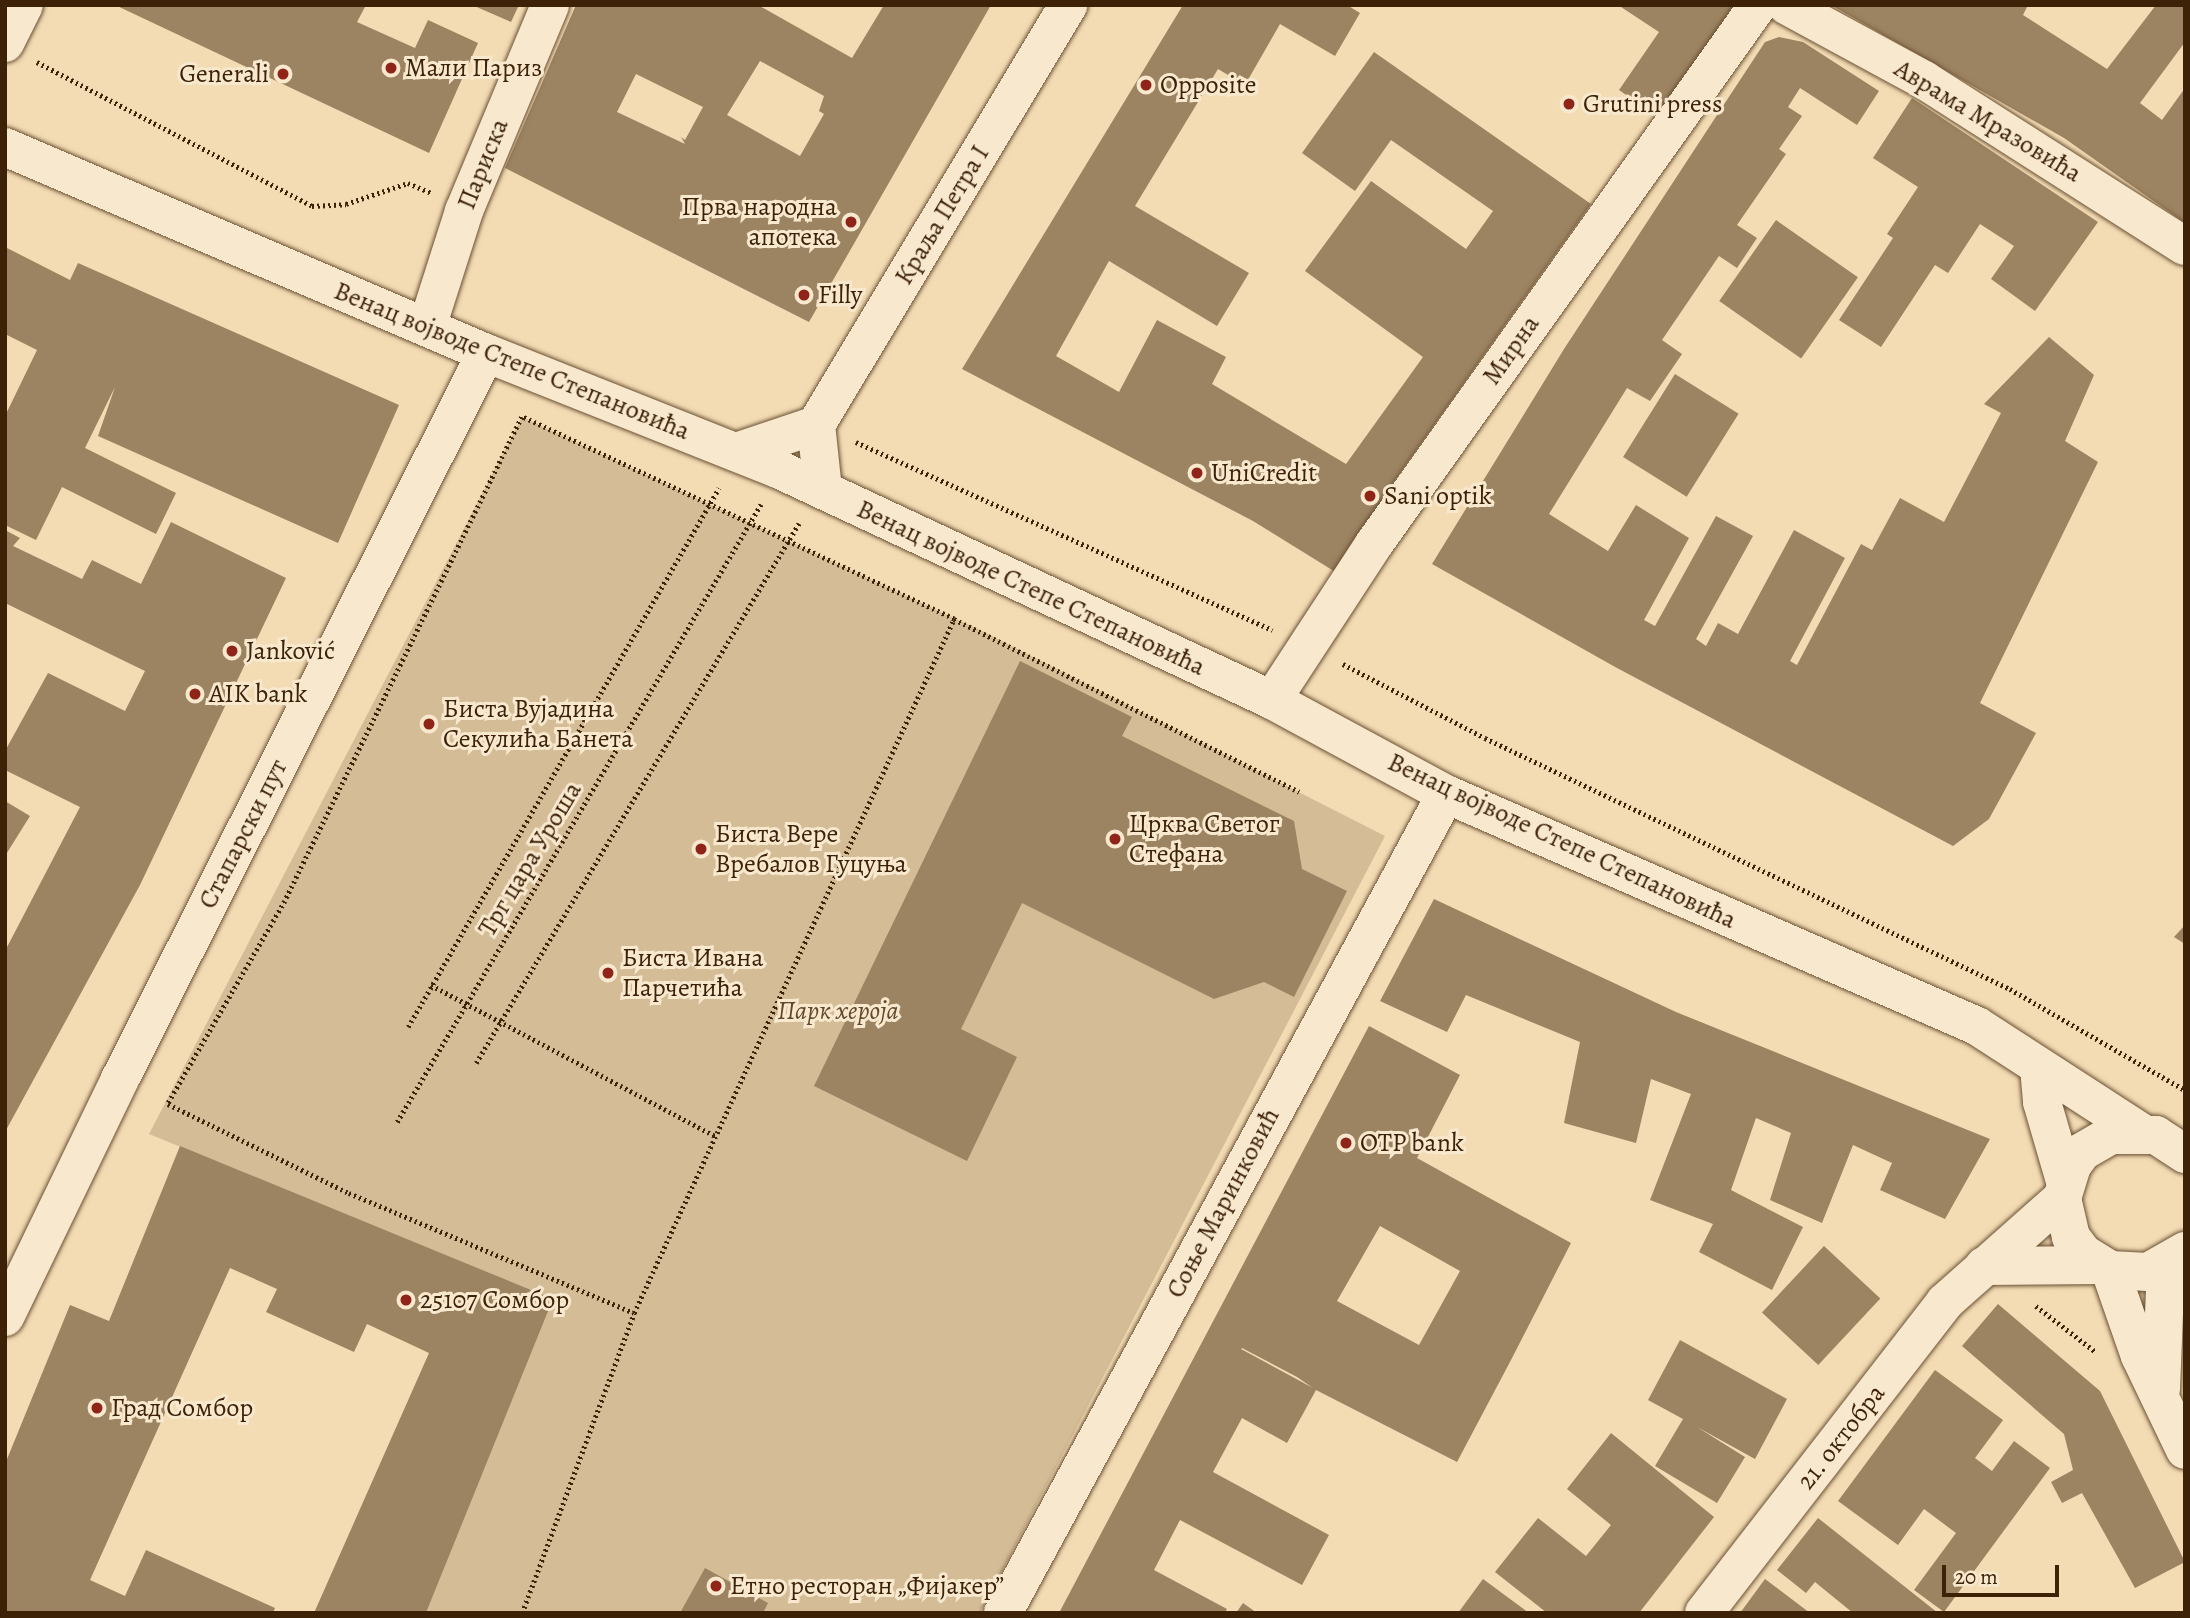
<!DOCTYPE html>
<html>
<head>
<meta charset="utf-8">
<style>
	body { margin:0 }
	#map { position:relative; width:2190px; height:1618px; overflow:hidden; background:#f3dcb4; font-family:Alegreya,serif }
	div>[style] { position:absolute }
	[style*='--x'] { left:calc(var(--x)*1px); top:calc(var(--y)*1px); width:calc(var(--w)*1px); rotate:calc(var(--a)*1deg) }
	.green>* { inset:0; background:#d4bc97 }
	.building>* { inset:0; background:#9c8361; transform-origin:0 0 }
	.path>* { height:4.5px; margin-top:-2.25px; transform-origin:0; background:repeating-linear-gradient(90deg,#3d2208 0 2px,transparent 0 5.5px) }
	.roads { filter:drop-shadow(0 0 2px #6a5033) drop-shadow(0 0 2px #6a5033) }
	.street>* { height:38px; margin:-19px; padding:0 19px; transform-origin:19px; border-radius:19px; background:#f7e8ce }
	.secondary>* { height:38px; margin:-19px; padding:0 19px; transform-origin:19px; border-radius:19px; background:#f7e8ce }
	.dots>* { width:19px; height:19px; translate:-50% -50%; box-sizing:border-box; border:4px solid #f7e8ce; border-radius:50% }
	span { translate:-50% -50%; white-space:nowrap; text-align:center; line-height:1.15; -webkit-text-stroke:6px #f7e8ce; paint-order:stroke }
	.poi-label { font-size:26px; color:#3d2208 }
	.left { translate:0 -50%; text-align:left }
	.right { translate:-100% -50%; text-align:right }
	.street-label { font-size:26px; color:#3d2208 }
	.park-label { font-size:26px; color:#63482c; font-style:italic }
	.frame { position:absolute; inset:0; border:7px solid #3d2208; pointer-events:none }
	.scale { position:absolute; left:1942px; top:1565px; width:117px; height:32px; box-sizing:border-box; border:4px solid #3d2208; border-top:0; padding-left:9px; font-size:21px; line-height:24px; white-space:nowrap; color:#3d2208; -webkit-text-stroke:5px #f7e8ce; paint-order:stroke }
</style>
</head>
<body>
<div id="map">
	<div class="green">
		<div style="clip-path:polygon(522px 417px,982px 631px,1385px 836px,980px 1613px,426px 1613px,553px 1299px,149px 1134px)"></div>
	</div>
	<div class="building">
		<div style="clip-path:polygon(115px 5px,366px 5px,357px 22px,415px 48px,428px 20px,478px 43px,429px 153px)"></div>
		<div style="clip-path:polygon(472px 5px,519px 5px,511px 22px)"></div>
		<div style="clip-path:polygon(evenodd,576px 5px,758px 5px,852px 58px,884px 5px,991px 5px,809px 322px,505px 168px,576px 5px,760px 61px,824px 96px,819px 111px,824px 114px,800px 156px,727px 115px,760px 61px,576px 5px,636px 74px,703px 107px,685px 140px,681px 137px,685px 144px,617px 112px,636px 74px)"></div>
		<div style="clip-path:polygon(1183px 5px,1347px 5px,1360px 13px,1335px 56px,1280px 24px,1245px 85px,1218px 69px,1135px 206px,1249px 273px,1217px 326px,1109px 261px,1056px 356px,1119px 392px,1157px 320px,1226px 357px,1212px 384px,1346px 464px,1423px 357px,1305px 271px,1371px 181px,1466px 249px,1493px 211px,1391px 140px,1355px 191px,1302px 153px,1374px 52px,1591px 204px,1388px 490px,1337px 573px,1253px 521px,962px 369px)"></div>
		<div style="clip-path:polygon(1618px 5px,1732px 5px,1742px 12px,1667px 123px,1619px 90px,1659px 32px)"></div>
		<div style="clip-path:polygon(1831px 5px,2028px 5px,2023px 15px,2107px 69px,2156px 5px,2183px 5px,2185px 42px,2140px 103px,2162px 120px,2185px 88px,2185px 223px,2064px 138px)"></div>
		<div style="clip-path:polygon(1779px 37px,1803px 42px,1879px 91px,1857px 125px,1800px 88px,1788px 107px,1802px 116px,1779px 149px,1786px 154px,1737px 225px,1757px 238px,1737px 268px,1719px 256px,1662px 340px,1682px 354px,1650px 401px,1627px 388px,1549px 514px,1608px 551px,1636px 505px,1689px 538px,1644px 620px,1655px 626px,1716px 516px,1753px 536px,1696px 639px,1706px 646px,1718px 623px,1738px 634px,1794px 530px,1845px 558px,1790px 661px,1797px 665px,1861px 544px,1872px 550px,1900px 498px,1944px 522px,2001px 413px,1984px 404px,2049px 337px,2094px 375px,2065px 441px,2098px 462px,1980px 703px,2036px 733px,1989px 819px,1953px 846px,1617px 668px,1432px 564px,1564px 349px,1721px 109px,1765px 42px)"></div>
		<div style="clip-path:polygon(1912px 98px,2098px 222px,2035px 311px,1991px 279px,2014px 246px,1980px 224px,1948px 273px,1935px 265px,1881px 347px,1839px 320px,1893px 238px,1887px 234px,1918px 187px,1873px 158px)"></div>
		<div style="left:1776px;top:220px;width:100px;height:99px;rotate:35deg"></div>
		<div style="clip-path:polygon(5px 247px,70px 280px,78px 263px,399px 405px,338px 543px,98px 436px,115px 387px,85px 448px,176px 493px,156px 534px,62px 487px,36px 540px,5px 525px,5px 416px,37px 350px,5px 334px)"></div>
		<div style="left:1675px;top:374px;width:75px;height:98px;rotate:32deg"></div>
		<div style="clip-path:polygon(171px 522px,286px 578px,140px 885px,5px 1132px,5px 951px,80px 807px,5px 770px,5px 751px,48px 673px,125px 711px,145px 671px,5px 603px,5px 530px,20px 538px,13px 546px,82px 579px,92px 560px,141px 584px)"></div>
		<div style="clip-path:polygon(1020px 661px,1132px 717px,1122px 736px,1294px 821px,1302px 869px,1347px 891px,1294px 997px,1264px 982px,1214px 999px,1022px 903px,961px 1029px,1017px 1057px,967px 1161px,814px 1086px)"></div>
		<div style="clip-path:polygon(5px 801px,30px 816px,5px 856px)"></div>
		<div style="clip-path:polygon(1434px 899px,1676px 1012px,1990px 1139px,1945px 1219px,1880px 1190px,1892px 1163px,1853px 1145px,1822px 1223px,1770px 1200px,1791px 1133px,1756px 1118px,1731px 1190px,1803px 1227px,1772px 1290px,1699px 1252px,1713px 1224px,1650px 1200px,1691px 1094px,1651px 1079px,1636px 1143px,1564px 1123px,1580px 1042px,1466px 995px,1447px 1032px,1380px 1001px)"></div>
		<div style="clip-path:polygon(2185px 925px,2185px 944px,2174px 937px)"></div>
		<div style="clip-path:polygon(evenodd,1369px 1026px,1460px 1075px,1417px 1158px,1571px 1243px,1511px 1360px,1457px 1462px,1316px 1390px,1287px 1443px,1242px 1418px,1213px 1472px,1329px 1535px,1302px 1585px,1180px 1520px,1154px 1570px,1227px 1609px,1225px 1613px,1059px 1613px,1369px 1026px,1380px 1226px,1460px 1271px,1419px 1345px,1337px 1301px,1380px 1226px,1369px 1026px,1242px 1348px,1297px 1377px,1313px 1388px,1241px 1349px,1242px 1348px)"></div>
		<div style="clip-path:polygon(180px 1146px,553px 1299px,426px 1613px,314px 1613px,429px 1353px,367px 1324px,354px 1352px,266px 1312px,277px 1289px,230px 1268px,90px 1580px,125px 1596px,146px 1550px,275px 1608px,273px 1613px,5px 1613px,5px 1464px,70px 1305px,109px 1321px)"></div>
		<div style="left:1824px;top:1246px;width:77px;height:91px;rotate:43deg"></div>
		<div style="clip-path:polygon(1998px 1304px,2100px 1391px,2185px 1562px,2135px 1588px,2082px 1493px,2062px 1503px,2051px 1482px,2073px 1470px,2064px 1434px,1962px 1346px)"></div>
		<div style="clip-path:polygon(1680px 1340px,1787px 1399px,1755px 1459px,1697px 1427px,1745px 1457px,1717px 1503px,1655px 1466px,1683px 1419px,1648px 1400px)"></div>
		<div style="clip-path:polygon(1935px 1370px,2003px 1420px,1975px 1458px,1992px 1471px,2014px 1441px,2050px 1468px,1944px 1612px,1914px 1590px,1956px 1533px,1924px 1509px,1898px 1545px,1838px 1501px)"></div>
		<div style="clip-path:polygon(1611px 1433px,1714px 1517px,1639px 1613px,1547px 1613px,1495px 1572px,1538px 1518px,1586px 1556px,1611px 1525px,1567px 1489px)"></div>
		<div style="clip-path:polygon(1818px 1518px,1938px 1613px,1853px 1613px,1815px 1582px,1806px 1593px,1777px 1570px)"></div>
		<div style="clip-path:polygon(705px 1568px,768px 1603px,763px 1613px,680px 1613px)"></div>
		<div style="clip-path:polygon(1483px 1579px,1529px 1613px,1458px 1613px)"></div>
		<div style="clip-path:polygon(1765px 1579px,1810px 1613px,1740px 1613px)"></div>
		<div style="clip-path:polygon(1243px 1603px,1257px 1613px,1236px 1613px)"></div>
	</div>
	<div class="path">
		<div style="--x:37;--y:62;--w:310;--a:27.6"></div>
		<div style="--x:312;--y:206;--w:34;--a:-3"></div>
		<div style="--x:346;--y:204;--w:65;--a:-18.7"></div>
		<div style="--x:408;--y:183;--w:25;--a:23"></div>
		<div style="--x:856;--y:442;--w:457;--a:24.3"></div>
		<div style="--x:954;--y:619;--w:386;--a:26.6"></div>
		<div style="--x:1343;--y:664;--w:160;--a:27.5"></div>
		<div style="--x:1485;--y:738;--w:582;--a:25.55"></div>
		<div style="--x:2010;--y:989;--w:202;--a:30"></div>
		<div style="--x:431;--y:985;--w:322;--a:28"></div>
		<div style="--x:408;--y:1027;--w:622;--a:-60.02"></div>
		<div style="--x:476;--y:1063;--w:629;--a:-59.11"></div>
		<div style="--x:397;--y:1122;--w:717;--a:-59.5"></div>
		<div style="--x:2036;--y:1306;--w:76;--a:37.5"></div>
		<div style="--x:522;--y:1613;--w:320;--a:-69.5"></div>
		<div style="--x:634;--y:1313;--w:764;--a:-65.25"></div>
		<div style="--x:954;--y:619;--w:477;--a:-154.9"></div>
		<div style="--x:522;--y:417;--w:539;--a:116.09"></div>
		<div style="--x:285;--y:901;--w:234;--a:120"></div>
		<div style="--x:168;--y:1104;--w:202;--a:26.2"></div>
		<div style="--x:349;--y:1193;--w:309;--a:22.8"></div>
	</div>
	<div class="roads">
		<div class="street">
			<div style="--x:1786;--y:5;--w:157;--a:28.5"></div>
			<div style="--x:1924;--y:80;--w:309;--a:32.5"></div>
			<div style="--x:5;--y:43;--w:42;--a:-63.4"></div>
			<div style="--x:427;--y:327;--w:122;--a:-72.3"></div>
			<div style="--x:464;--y:211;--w:223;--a:-67.3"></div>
			<div style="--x:736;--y:452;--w:84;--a:-18.6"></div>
			<div style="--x:823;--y:490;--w:65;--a:-96.1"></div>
			<div style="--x:816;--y:425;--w:490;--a:-59"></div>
			<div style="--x:1272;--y:700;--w:186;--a:-56.8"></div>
			<div style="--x:1374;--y:544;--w:662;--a:-54.53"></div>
			<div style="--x:2110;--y:1270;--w:91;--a:70.8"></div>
			<div style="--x:2140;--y:1356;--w:104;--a:64.4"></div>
			<div style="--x:2161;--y:1389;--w:123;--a:-87.7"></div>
			<div style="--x:1003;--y:1613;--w:931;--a:-61.59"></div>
		</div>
		<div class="secondary">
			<div style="--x:5;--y:147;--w:523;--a:23.18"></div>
			<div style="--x:486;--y:353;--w:316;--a:21.7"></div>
			<div style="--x:780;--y:470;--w:543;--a:25.06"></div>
			<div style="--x:1272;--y:700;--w:198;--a:28.4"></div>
			<div style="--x:1446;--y:794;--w:579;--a:23.6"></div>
			<div style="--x:1977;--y:1026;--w:195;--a:32.9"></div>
			<div style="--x:2039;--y:1067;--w:35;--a:85"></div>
			<div style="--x:2042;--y:1102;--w:82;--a:73.8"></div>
			<div style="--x:2185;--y:1154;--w:35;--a:-147"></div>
			<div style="--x:2156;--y:1135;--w:45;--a:180"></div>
			<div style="--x:2111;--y:1135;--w:34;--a:150"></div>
			<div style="--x:2082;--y:1152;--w:17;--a:126"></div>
			<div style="--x:2072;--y:1166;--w:34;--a:107"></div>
			<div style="--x:2062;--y:1198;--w:40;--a:77"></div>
			<div style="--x:2071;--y:1237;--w:20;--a:53"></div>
			<div style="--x:2083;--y:1253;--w:32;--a:32"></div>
			<div style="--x:2110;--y:1270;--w:38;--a:3"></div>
			<div style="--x:2148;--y:1272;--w:43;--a:-29.6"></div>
			<div style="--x:1984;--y:1266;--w:116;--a:-0.5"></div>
			<div style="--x:5;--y:1317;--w:264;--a:-64.2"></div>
			<div style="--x:120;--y:1079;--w:813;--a:-63.25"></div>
			<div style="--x:1704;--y:1613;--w:393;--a:-52.2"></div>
			<div style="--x:1945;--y:1302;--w:157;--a:-41.6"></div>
		</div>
	</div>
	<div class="dots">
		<div style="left:391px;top:68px;background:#8f2418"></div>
		<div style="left:283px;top:74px;background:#8f2418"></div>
		<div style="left:1146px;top:85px;background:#8f2418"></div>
		<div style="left:1569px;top:104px;background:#8f2418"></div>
		<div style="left:851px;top:222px;background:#8f2418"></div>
		<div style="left:804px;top:295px;background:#8f2418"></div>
		<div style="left:1197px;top:473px;background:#8f2418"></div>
		<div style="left:1370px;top:496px;background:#8f2418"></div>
		<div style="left:232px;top:651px;background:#8f2418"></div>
		<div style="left:195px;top:694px;background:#8f2418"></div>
		<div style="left:429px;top:724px;background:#8f2418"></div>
		<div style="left:1115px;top:839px;background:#8f2418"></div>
		<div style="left:701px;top:849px;background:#8f2418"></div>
		<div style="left:608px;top:973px;background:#8f2418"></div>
		<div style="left:1346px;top:1143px;background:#8f2418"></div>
		<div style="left:406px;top:1300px;background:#8f2418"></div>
		<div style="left:97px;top:1408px;background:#8f2418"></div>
		<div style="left:716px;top:1586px;background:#8f2418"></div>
	</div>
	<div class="poi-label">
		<span class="left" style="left:405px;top:68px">Мали Париз</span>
		<span class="right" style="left:269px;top:74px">Generali</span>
		<span class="left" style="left:1160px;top:85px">Opposite</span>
		<span class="left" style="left:1583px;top:104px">Grutini press</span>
		<span class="right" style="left:837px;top:222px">Прва народна<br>апотека</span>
		<span class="left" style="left:818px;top:295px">Filly</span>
		<span class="left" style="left:1211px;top:473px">UniCredit</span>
		<span class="left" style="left:1384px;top:496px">Sani optik</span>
		<span class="left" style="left:246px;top:651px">Janković</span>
		<span class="left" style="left:209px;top:694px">AIK bank</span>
		<span class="left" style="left:443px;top:724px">Биста Вујадина<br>Секулића Банета</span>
		<span class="left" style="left:1129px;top:839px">Црква Светог<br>Стефана</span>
		<span class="left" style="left:715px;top:849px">Биста Вере<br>Вребалов Гуцуња</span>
		<span class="left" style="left:622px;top:973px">Биста Ивана<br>Парчетића</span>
		<span class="left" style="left:1360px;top:1143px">OTP bank</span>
		<span class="left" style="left:420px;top:1300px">25107 Сомбор</span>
		<span class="left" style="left:111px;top:1408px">Град Сомбор</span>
		<span class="left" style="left:730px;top:1586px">Етно ресторан „Фијакер”</span>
	</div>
	<div class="street-label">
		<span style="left:1988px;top:121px;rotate:31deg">Аврама Мразовића</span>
		<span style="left:483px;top:164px;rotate:-68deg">Париска</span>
		<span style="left:942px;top:215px;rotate:-59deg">Краља Петра I</span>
		<span style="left:1511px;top:350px;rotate:-55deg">Мирна</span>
		<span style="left:512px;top:361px;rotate:22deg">Венац војводе Степе Степановића</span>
		<span style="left:1031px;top:588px;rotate:25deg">Венац војводе Степе Степановића</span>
		<span style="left:243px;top:834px;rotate:-63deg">Стапарски пут</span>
		<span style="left:1562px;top:841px;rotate:25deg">Венац војводе Степе Степановића</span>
		<span style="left:530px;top:859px;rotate:-59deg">Трг цара Уроша</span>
		<span style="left:1223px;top:1203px;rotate:-62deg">Соње Маринковић</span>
		<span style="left:1841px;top:1437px;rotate:-52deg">21. октобра</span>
	</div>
	<div class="park-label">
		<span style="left:838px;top:1011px">Парк хероја</span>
	</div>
	<div class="frame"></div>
	<div class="scale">20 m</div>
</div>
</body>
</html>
